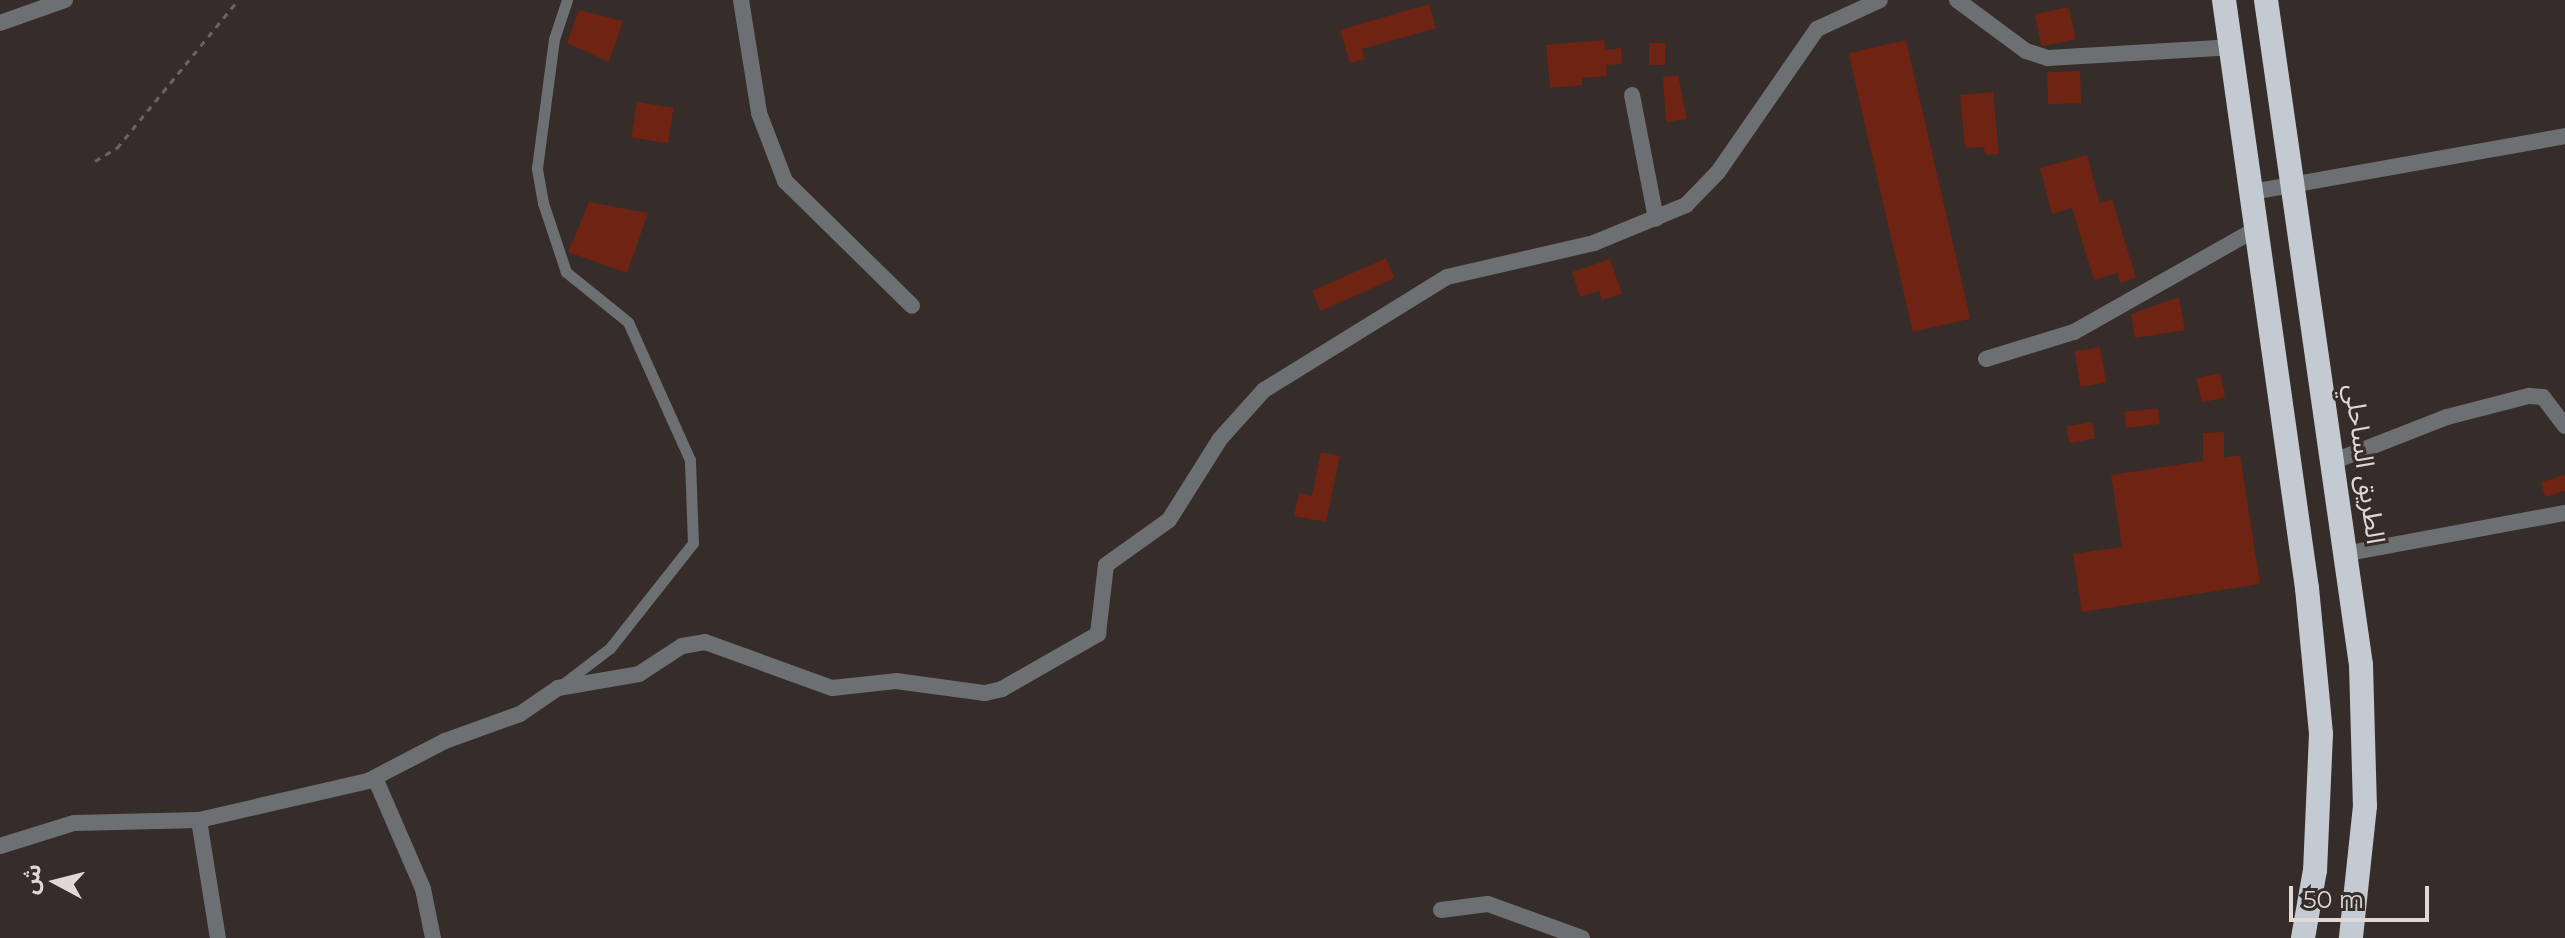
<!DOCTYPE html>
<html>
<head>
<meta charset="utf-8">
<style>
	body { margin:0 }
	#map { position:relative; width:2565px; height:938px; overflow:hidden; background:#362c2a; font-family:Montserrat,"Noto Sans Arabic",sans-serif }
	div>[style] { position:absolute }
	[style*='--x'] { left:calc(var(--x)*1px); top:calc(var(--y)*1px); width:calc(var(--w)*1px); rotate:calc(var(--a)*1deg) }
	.building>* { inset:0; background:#6e2313; transform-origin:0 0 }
	.path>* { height:3px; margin-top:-1.5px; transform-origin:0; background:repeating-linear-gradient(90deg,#6c6361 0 6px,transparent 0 12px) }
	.lane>* { height:11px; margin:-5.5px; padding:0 5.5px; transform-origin:5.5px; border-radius:5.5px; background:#6d7073 }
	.street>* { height:16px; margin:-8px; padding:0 8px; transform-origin:8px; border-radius:8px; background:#6d7073 }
	.highway>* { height:24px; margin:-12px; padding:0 12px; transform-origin:12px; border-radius:12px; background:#c3cad2 }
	span { translate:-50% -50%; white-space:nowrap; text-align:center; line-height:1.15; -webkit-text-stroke:6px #362c2a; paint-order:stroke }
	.street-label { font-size:26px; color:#dfd8d7 }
	.north { position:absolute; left:16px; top:842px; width:80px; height:80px; -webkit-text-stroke:6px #362c2a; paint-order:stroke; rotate:277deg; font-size:22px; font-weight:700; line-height:32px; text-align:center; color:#dfd8d7 }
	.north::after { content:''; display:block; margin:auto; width:28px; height:36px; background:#dfd8d7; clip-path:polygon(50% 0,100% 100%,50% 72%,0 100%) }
	.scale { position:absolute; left:2289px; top:886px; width:140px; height:36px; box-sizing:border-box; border:4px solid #dfd8d7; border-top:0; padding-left:10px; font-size:24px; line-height:28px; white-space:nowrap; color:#dfd8d7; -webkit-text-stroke:6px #362c2a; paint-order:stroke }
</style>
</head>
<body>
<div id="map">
	<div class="building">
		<div style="clip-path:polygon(1429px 4px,1436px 28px,1362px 49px,1365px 59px,1350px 63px,1340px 30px)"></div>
		<div style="left:2069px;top:7px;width:33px;height:35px;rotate:78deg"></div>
		<div style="clip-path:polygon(579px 10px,623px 21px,609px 62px,567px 43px)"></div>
		<div style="clip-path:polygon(1604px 40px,1605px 50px,1621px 48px,1622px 64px,1606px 65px,1607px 76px,1582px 78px,1582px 85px,1550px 88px,1546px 45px)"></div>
		<div style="left:1906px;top:40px;width:286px;height:59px;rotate:77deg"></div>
		<div style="left:1649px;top:43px;width:16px;height:22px"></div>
		<div style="left:2080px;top:71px;width:32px;height:33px;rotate:88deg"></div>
		<div style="clip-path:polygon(1678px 75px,1687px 119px,1666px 122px,1663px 77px)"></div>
		<div style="clip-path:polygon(1993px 92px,1999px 154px,1985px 155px,1984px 147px,1965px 148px,1960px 95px)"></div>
		<div style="left:637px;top:102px;width:37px;height:36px;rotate:9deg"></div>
		<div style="clip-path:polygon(2087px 155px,2100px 203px,2112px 199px,2136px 278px,2120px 283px,2117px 273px,2094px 280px,2072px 208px,2052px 214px,2040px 168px)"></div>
		<div style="clip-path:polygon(589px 202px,648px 213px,627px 273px,568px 252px)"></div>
		<div style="left:1386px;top:258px;width:22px;height:81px;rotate:66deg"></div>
		<div style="clip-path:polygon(1610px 259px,1622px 294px,1602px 300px,1599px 291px,1580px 297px,1572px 272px)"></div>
		<div style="clip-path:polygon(2179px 297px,2185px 330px,2135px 338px,2131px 314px)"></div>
		<div style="left:2100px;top:347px;width:36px;height:26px;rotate:80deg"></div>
		<div style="left:2220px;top:373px;width:25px;height:24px;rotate:78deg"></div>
		<div style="left:2158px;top:408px;width:16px;height:34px;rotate:83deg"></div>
		<div style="left:2092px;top:422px;width:17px;height:26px;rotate:80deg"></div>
		<div style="clip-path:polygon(2224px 432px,2224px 458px,2240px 455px,2260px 584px,2082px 612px,2073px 554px,2122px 547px,2111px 475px,2203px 461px,2203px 433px)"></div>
		<div style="clip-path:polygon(1321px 452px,1340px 456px,1326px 522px,1294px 516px,1299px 493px,1312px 496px)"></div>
		<div style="clip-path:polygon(2565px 475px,2565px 491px,2545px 497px,2541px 482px)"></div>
	</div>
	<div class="path">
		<div style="--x:95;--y:161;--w:26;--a:-31"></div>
		<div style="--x:117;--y:148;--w:191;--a:-50.7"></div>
	</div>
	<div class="lane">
		<div style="--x:559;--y:687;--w:64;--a:-37.4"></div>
		<div style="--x:610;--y:648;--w:134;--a:-51.7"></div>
		<div style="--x:693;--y:543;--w:83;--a:-92.1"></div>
		<div style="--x:690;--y:460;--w:151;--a:-114.2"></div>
		<div style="--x:628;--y:322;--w:80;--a:-141.1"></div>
		<div style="--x:566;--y:272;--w:73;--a:-108.4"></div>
		<div style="--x:543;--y:203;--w:36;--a:-100"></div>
		<div style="--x:537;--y:168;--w:130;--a:-82.5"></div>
		<div style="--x:554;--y:39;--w:41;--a:-71.6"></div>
	</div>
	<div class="street">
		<div style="--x:741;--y:0;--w:114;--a:80.9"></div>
		<div style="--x:759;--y:113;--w:73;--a:69.1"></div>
		<div style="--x:785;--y:181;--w:178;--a:44.5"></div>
		<div style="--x:1957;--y:0;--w:86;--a:36.5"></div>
		<div style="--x:2026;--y:51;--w:23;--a:18"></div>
		<div style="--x:2048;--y:58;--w:183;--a:-3.4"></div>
		<div style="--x:0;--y:23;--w:69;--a:-19.5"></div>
		<div style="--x:1632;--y:95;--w:126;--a:79"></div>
		<div style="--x:2252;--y:192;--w:318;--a:-10.1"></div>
		<div style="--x:1986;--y:359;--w:92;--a:-17.1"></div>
		<div style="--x:2074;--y:332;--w:211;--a:-29.5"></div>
		<div style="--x:2337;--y:460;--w:118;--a:-21.4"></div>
		<div style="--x:2447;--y:417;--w:85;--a:-14.4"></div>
		<div style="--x:2529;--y:396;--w:14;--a:4"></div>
		<div style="--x:2543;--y:397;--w:36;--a:53"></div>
		<div style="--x:2349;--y:553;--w:220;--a:-10.5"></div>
		<div style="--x:375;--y:778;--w:121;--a:66.6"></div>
		<div style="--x:423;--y:889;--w:50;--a:78.5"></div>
		<div style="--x:199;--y:820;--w:120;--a:80.9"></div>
		<div style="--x:0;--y:846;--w:77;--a:-17.3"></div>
		<div style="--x:74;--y:823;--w:125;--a:-1.4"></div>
		<div style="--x:199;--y:820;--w:173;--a:-13"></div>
		<div style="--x:368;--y:781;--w:87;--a:-27.5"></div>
		<div style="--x:445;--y:741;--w:80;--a:-19.8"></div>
		<div style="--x:520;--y:714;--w:46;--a:-34.4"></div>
		<div style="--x:558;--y:688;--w:82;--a:-9.8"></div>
		<div style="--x:639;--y:674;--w:51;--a:-33.1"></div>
		<div style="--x:682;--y:646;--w:23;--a:-10"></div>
		<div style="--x:705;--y:642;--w:135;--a:19.9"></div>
		<div style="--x:832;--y:688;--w:64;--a:-6.2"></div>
		<div style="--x:896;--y:681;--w:90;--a:7.7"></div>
		<div style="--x:985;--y:693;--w:17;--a:-13"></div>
		<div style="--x:1002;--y:689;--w:111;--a:-29.8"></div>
		<div style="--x:1098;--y:634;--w:69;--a:-83.4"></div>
		<div style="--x:1106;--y:565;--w:77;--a:-35.5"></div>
		<div style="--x:1169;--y:520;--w:96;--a:-57.8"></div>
		<div style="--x:1220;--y:439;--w:66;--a:-48.1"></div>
		<div style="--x:1264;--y:390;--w:215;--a:-31.7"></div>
		<div style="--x:1447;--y:277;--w:151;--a:-13"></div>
		<div style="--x:1594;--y:243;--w:100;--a:-22.4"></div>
		<div style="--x:1686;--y:205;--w:46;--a:-45.9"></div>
		<div style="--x:1718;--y:172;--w:174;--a:-55.3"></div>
		<div style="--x:1817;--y:29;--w:69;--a:-24.7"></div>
		<div style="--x:1441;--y:910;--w:47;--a:-7.3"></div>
		<div style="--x:1488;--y:904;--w:100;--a:19.9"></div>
	</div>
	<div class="highway">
		<div style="--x:2224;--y:0;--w:594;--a:81.97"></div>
		<div style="--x:2307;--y:588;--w:147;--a:84.5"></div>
		<div style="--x:2321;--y:734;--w:136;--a:92.5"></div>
		<div style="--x:2315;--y:870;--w:69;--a:100"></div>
		<div style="--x:2266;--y:0;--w:672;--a:81.87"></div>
		<div style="--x:2361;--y:665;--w:141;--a:88.4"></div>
		<div style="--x:2365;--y:806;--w:133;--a:96.1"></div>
	</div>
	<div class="street-label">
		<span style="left:2364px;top:464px;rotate:82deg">الطريق الساحلي</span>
	</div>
	<div class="north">ش</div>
	<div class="scale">50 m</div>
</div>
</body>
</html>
